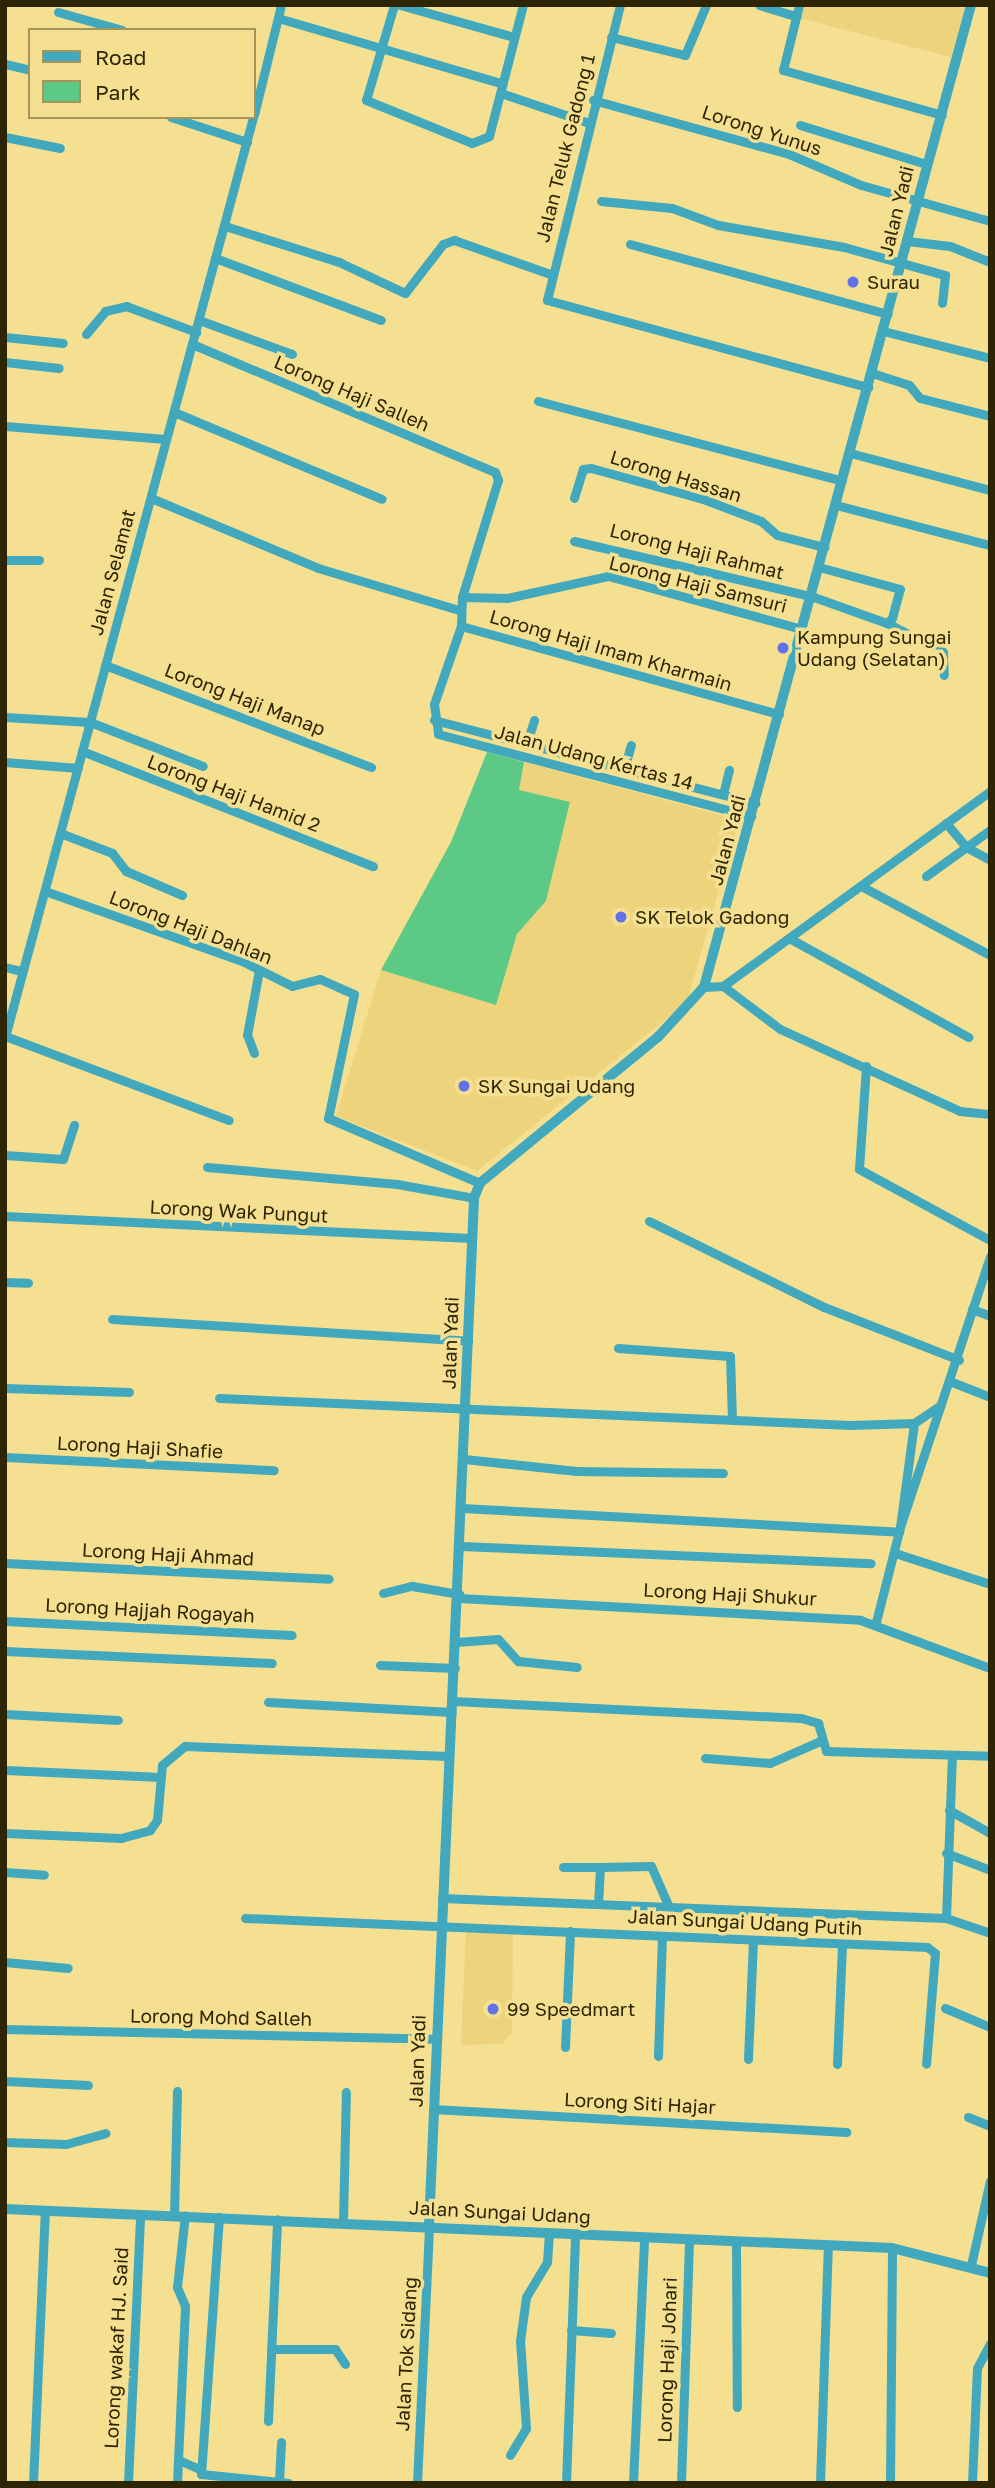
<!DOCTYPE html>
<html>
<head>
<meta charset="utf-8">
<style>
	body { margin:0 }
	#map { position:relative; width:995px; height:2488px; overflow:hidden; background:#f5df91; font-family:"Golos Text",sans-serif }
	div>[style] { position:absolute }
	[style*='--x'] { left:calc(var(--x)*1px); top:calc(var(--y)*1px); width:calc(var(--w)*1px); rotate:calc(var(--a)*1deg) }
	.built>* { inset:0; background:#ecd37c }
	.green>* { inset:0; background:#5cc986 }
	.minor>* { height:9px; margin:-4.5px; padding:0 4.5px; transform-origin:4.5px; border-radius:4.5px; background:#41a8bd }
	.tertiary>* { height:10px; margin:-5px; padding:0 5px; transform-origin:5px; border-radius:5px; background:#41a8bd }
	.dots>* { width:19px; height:19px; translate:-50% -50%; box-sizing:border-box; border:4px solid #f5df91; border-radius:50% }
	span { translate:-50% -50%; white-space:nowrap; text-align:center; line-height:1.15; -webkit-text-stroke:7px #f5df91; paint-order:stroke }
	.street-label { font-size:19px; color:#2e2504 }
	.poi-label { font-size:19px; color:#2e2504 }
	.left { translate:0 -50%; text-align:left }
	.frame { position:absolute; inset:0; border:7px solid #2e2504; pointer-events:none }
	.legend { position:absolute; left:28px; top:28px; width:228px; height:91px; box-sizing:border-box; background:#f5df91; border:2px solid #a59559; margin:0; padding:9px 12px; list-style:none; font-size:21px; color:#2e2504 }
	.legend li { display:flex; align-items:center; gap:14px; height:35px }
	.legend b { width:35px; border:2px solid #a59559 }
</style>
</head>
<body>
<div id="map">
	<div class="built">
		<div style="clip-path:polygon(803px 5px,949px 5px,964px 9px,951px 57px,799px 18px)"></div>
		<div style="clip-path:polygon(524px 762px,739px 820px,687px 1002px,477px 1171px,336px 1116px,381px 970px,496px 1005px,517px 934px,546px 901px,570px 803px,519px 790px)"></div>
		<div style="clip-path:polygon(466px 1930px,513px 1932px,512px 2032px,502px 2044px,461px 2045px)"></div>
	</div>
	<div class="green">
		<div style="clip-path:polygon(487px 752px,524px 762px,519px 790px,570px 802px,546px 901px,517px 934px,496px 1005px,381px 970px,451px 842px)"></div>
	</div>
	<div class="minor">
		<div style="--x:394;--y:5;--w:99;--a:106.4"></div>
		<div style="--x:366;--y:100;--w:114;--a:22.1"></div>
		<div style="--x:472;--y:143;--w:18;--a:-22"></div>
		<div style="--x:489;--y:136;--w:135;--a:-75.5"></div>
		<div style="--x:400;--y:5;--w:118;--a:15.7"></div>
		<div style="--x:620;--y:5;--w:304;--a:103.9"></div>
		<div style="--x:547;--y:300;--w:333;--a:15.2"></div>
		<div style="--x:759;--y:5;--w:39;--a:17"></div>
		<div style="--x:799;--y:5;--w:67;--a:103.8"></div>
		<div style="--x:783;--y:70;--w:165;--a:15.8"></div>
		<div style="--x:58;--y:12;--w:66;--a:15.7"></div>
		<div style="--x:278;--y:18;--w:234;--a:16.3"></div>
		<div style="--x:611;--y:37;--w:76;--a:13.7"></div>
		<div style="--x:685;--y:55;--w:54;--a:-67.2"></div>
		<div style="--x:5;--y:64;--w:26;--a:13"></div>
		<div style="--x:501;--y:93;--w:93;--a:18.8"></div>
		<div style="--x:593;--y:100;--w:203;--a:15.4"></div>
		<div style="--x:789;--y:154;--w:78;--a:23.3"></div>
		<div style="--x:861;--y:185;--w:134;--a:15.6"></div>
		<div style="--x:254;--y:115;--w:113;--a:-76.2"></div>
		<div style="--x:171;--y:117;--w:80;--a:18.2"></div>
		<div style="--x:800;--y:125;--w:132;--a:17.2"></div>
		<div style="--x:5;--y:137;--w:56;--a:11.3"></div>
		<div style="--x:601;--y:201;--w:71;--a:5.6"></div>
		<div style="--x:672;--y:208;--w:49;--a:20.3"></div>
		<div style="--x:718;--y:225;--w:128;--a:9.9"></div>
		<div style="--x:844;--y:247;--w:105;--a:15.5"></div>
		<div style="--x:945;--y:275;--w:28;--a:96"></div>
		<div style="--x:225;--y:226;--w:120;--a:17.5"></div>
		<div style="--x:339;--y:262;--w:73;--a:25.2"></div>
		<div style="--x:405;--y:293;--w:62;--a:-52.2"></div>
		<div style="--x:443;--y:244;--w:12;--a:-20"></div>
		<div style="--x:454;--y:240;--w:102;--a:19.5"></div>
		<div style="--x:907;--y:241;--w:43;--a:6.6"></div>
		<div style="--x:950;--y:246;--w:43;--a:21.8"></div>
		<div style="--x:630;--y:244;--w:267;--a:15.2"></div>
		<div style="--x:215;--y:258;--w:177;--a:20.5"></div>
		<div style="--x:199;--y:320;--w:99;--a:20.1"></div>
		<div style="--x:883;--y:331;--w:110;--a:14.2"></div>
		<div style="--x:86;--y:334;--w:30;--a:-50"></div>
		<div style="--x:105;--y:311;--w:22;--a:-13"></div>
		<div style="--x:126;--y:306;--w:75;--a:20.4"></div>
		<div style="--x:5;--y:337;--w:58;--a:5.9"></div>
		<div style="--x:192;--y:344;--w:329;--a:22.9"></div>
		<div style="--x:495;--y:472;--w:9;--a:69"></div>
		<div style="--x:498;--y:480;--w:122;--a:107.1"></div>
		<div style="--x:462;--y:597;--w:29;--a:92"></div>
		<div style="--x:461;--y:626;--w:330;--a:15.5"></div>
		<div style="--x:5;--y:362;--w:54;--a:6.3"></div>
		<div style="--x:872;--y:373;--w:39;--a:18"></div>
		<div style="--x:909;--y:385;--w:17;--a:50"></div>
		<div style="--x:920;--y:398;--w:72;--a:14.4"></div>
		<div style="--x:538;--y:401;--w:314;--a:14.7"></div>
		<div style="--x:174;--y:412;--w:225;--a:22.7"></div>
		<div style="--x:5;--y:426;--w:161;--a:4.6"></div>
		<div style="--x:850;--y:453;--w:145;--a:14.8"></div>
		<div style="--x:151;--y:498;--w:181;--a:22.7"></div>
		<div style="--x:318;--y:568;--w:147;--a:16.6"></div>
		<div style="--x:574;--y:498;--w:30;--a:-73"></div>
		<div style="--x:583;--y:469;--w:8;--a:-7"></div>
		<div style="--x:591;--y:468;--w:116;--a:15.5"></div>
		<div style="--x:703;--y:499;--w:62;--a:20.8"></div>
		<div style="--x:761;--y:521;--w:21;--a:41"></div>
		<div style="--x:777;--y:535;--w:49;--a:14.3"></div>
		<div style="--x:836;--y:505;--w:159;--a:14.6"></div>
		<div style="--x:574;--y:541;--w:243;--a:13.1"></div>
		<div style="--x:811;--y:596;--w:81;--a:19.6"></div>
		<div style="--x:887;--y:623;--w:7;--a:-45"></div>
		<div style="--x:892;--y:618;--w:30;--a:-75"></div>
		<div style="--x:900;--y:589;--w:84;--a:-164.8"></div>
		<div style="--x:5;--y:560;--w:34;--a:0"></div>
		<div style="--x:462;--y:597;--w:45;--a:1.3"></div>
		<div style="--x:507;--y:598;--w:103;--a:-12.3"></div>
		<div style="--x:608;--y:576;--w:201;--a:15.3"></div>
		<div style="--x:887;--y:623;--w:63;--a:27.4"></div>
		<div style="--x:943;--y:652;--w:23;--a:88"></div>
		<div style="--x:461;--y:626;--w:83;--a:109.1"></div>
		<div style="--x:434;--y:704;--w:30;--a:82"></div>
		<div style="--x:438;--y:734;--w:324;--a:14.7"></div>
		<div style="--x:105;--y:665;--w:285;--a:21"></div>
		<div style="--x:5;--y:717;--w:85;--a:3.4"></div>
		<div style="--x:90;--y:722;--w:121;--a:21.3"></div>
		<div style="--x:434;--y:720;--w:332;--a:14.5"></div>
		<div style="--x:527;--y:742;--w:23;--a:-72"></div>
		<div style="--x:82;--y:751;--w:313;--a:21.6"></div>
		<div style="--x:5;--y:762;--w:73;--a:4.7"></div>
		<div style="--x:624;--y:769;--w:25;--a:-74"></div>
		<div style="--x:723;--y:794;--w:25;--a:-76"></div>
		<div style="--x:946;--y:823;--w:31;--a:50"></div>
		<div style="--x:966;--y:847;--w:27;--a:28"></div>
		<div style="--x:60;--y:833;--w:56;--a:21"></div>
		<div style="--x:112;--y:853;--w:23;--a:52"></div>
		<div style="--x:126;--y:871;--w:61;--a:23.2"></div>
		<div style="--x:926;--y:876;--w:79;--a:-35.7"></div>
		<div style="--x:863;--y:887;--w:144;--a:28.2"></div>
		<div style="--x:45;--y:891;--w:209;--a:19.6"></div>
		<div style="--x:242;--y:961;--w:56;--a:26.6"></div>
		<div style="--x:292;--y:986;--w:29;--a:-14"></div>
		<div style="--x:320;--y:979;--w:37;--a:24"></div>
		<div style="--x:354;--y:994;--w:127;--a:101.8"></div>
		<div style="--x:328;--y:1118;--w:165;--a:23.2"></div>
		<div style="--x:789;--y:938;--w:205;--a:28.9"></div>
		<div style="--x:5;--y:967;--w:16;--a:14"></div>
		<div style="--x:723;--y:986;--w:71;--a:37"></div>
		<div style="--x:780;--y:1029;--w:198;--a:24.5"></div>
		<div style="--x:960;--y:1111;--w:30;--a:6"></div>
		<div style="--x:704;--y:987;--w:19;--a:-3"></div>
		<div style="--x:723;--y:986;--w:331;--a:-36.1"></div>
		<div style="--x:5;--y:1036;--w:239;--a:20.6"></div>
		<div style="--x:5;--y:1037;--w:953;--a:-74.91"></div>
		<div style="--x:254;--y:1053;--w:19;--a:-111"></div>
		<div style="--x:247;--y:1035;--w:66;--a:-79.5"></div>
		<div style="--x:866;--y:1066;--w:103;--a:93.9"></div>
		<div style="--x:859;--y:1169;--w:149;--a:28.5"></div>
		<div style="--x:5;--y:1155;--w:58;--a:3.9"></div>
		<div style="--x:63;--y:1159;--w:36;--a:-72"></div>
		<div style="--x:207;--y:1167;--w:191;--a:5.1"></div>
		<div style="--x:397;--y:1184;--w:78;--a:10.3"></div>
		<div style="--x:5;--y:1216;--w:467;--a:2.7"></div>
		<div style="--x:649;--y:1221;--w:195;--a:26.2"></div>
		<div style="--x:824;--y:1307;--w:145;--a:21.4"></div>
		<div style="--x:5;--y:1282;--w:23;--a:2"></div>
		<div style="--x:972;--y:1309;--w:19;--a:21"></div>
		<div style="--x:112;--y:1319;--w:357;--a:3.5"></div>
		<div style="--x:618;--y:1348;--w:112;--a:4.1"></div>
		<div style="--x:730;--y:1356;--w:64;--a:88.2"></div>
		<div style="--x:952;--y:1382;--w:41;--a:21.5"></div>
		<div style="--x:5;--y:1388;--w:124;--a:1.8"></div>
		<div style="--x:219;--y:1398;--w:632;--a:2.45"></div>
		<div style="--x:850;--y:1425;--w:64;--a:-1.8"></div>
		<div style="--x:914;--y:1423;--w:32;--a:-34"></div>
		<div style="--x:5;--y:1457;--w:269;--a:2.8"></div>
		<div style="--x:464;--y:1459;--w:113;--a:6.1"></div>
		<div style="--x:576;--y:1471;--w:147;--a:0.8"></div>
		<div style="--x:462;--y:1508;--w:438;--a:3.1"></div>
		<div style="--x:900;--y:1527;--w:105;--a:-82.3"></div>
		<div style="--x:461;--y:1546;--w:410;--a:2.4"></div>
		<div style="--x:895;--y:1553;--w:100;--a:18.1"></div>
		<div style="--x:5;--y:1563;--w:324;--a:2.8"></div>
		<div style="--x:383;--y:1593;--w:30;--a:-14"></div>
		<div style="--x:412;--y:1586;--w:48;--a:9.7"></div>
		<div style="--x:459;--y:1598;--w:402;--a:3.1"></div>
		<div style="--x:860;--y:1620;--w:139;--a:20.3"></div>
		<div style="--x:5;--y:1621;--w:287;--a:2.8"></div>
		<div style="--x:876;--y:1622;--w:98;--a:-75.8"></div>
		<div style="--x:900;--y:1527;--w:285;--a:-71.6"></div>
		<div style="--x:456;--y:1642;--w:42;--a:-4.1"></div>
		<div style="--x:498;--y:1639;--w:30;--a:48"></div>
		<div style="--x:518;--y:1661;--w:59;--a:5.8"></div>
		<div style="--x:5;--y:1651;--w:267;--a:2.6"></div>
		<div style="--x:380;--y:1665;--w:75;--a:2.3"></div>
		<div style="--x:453;--y:1701;--w:348;--a:2.8"></div>
		<div style="--x:801;--y:1718;--w:18;--a:16"></div>
		<div style="--x:818;--y:1723;--w:29;--a:74"></div>
		<div style="--x:826;--y:1751;--w:164;--a:1.7"></div>
		<div style="--x:268;--y:1702;--w:184;--a:3.1"></div>
		<div style="--x:5;--y:1714;--w:113;--a:3"></div>
		<div style="--x:705;--y:1758;--w:65;--a:4.4"></div>
		<div style="--x:770;--y:1763;--w:55;--a:-23.7"></div>
		<div style="--x:5;--y:1770;--w:156;--a:2.6"></div>
		<div style="--x:949;--y:1810;--w:47;--a:29.3"></div>
		<div style="--x:5;--y:1833;--w:116;--a:2.5"></div>
		<div style="--x:121;--y:1838;--w:30;--a:-15"></div>
		<div style="--x:150;--y:1830;--w:12;--a:-55"></div>
		<div style="--x:157;--y:1820;--w:55;--a:-84.8"></div>
		<div style="--x:162;--y:1765;--w:30;--a:-40"></div>
		<div style="--x:185;--y:1746;--w:263;--a:2.2"></div>
		<div style="--x:946;--y:1853;--w:47;--a:21.1"></div>
		<div style="--x:563;--y:1867;--w:37;--a:0"></div>
		<div style="--x:600;--y:1867;--w:36;--a:93"></div>
		<div style="--x:600;--y:1867;--w:51;--a:-1.1"></div>
		<div style="--x:651;--y:1866;--w:43;--a:66.4"></div>
		<div style="--x:5;--y:1872;--w:39;--a:4"></div>
		<div style="--x:442;--y:1898;--w:504;--a:2.27"></div>
		<div style="--x:946;--y:1918;--w:46;--a:18.8"></div>
		<div style="--x:245;--y:1918;--w:683;--a:2.43"></div>
		<div style="--x:927;--y:1947;--w:10;--a:37"></div>
		<div style="--x:935;--y:1953;--w:111;--a:94.6"></div>
		<div style="--x:946;--y:1918;--w:160;--a:-87.9"></div>
		<div style="--x:5;--y:1962;--w:63;--a:5.4"></div>
		<div style="--x:945;--y:2008;--w:49;--a:22.9"></div>
		<div style="--x:5;--y:2029;--w:430;--a:1.3"></div>
		<div style="--x:565;--y:2047;--w:116;--a:-87.5"></div>
		<div style="--x:658;--y:2056;--w:120;--a:-88.1"></div>
		<div style="--x:748;--y:2059;--w:119;--a:-87.6"></div>
		<div style="--x:837;--y:2064;--w:120;--a:-87.6"></div>
		<div style="--x:5;--y:2081;--w:83;--a:2.8"></div>
		<div style="--x:433;--y:2109;--w:414;--a:3.2"></div>
		<div style="--x:968;--y:2117;--w:24;--a:22"></div>
		<div style="--x:5;--y:2142;--w:61;--a:1.9"></div>
		<div style="--x:66;--y:2144;--w:41;--a:-15.4"></div>
		<div style="--x:174;--y:2215;--w:124;--a:-88.6"></div>
		<div style="--x:219;--y:2217;--w:258;--a:94"></div>
		<div style="--x:201;--y:2474;--w:88;--a:5.8"></div>
		<div style="--x:343;--y:2221;--w:129;--a:-88.7"></div>
		<div style="--x:736;--y:2241;--w:166;--a:89.7"></div>
		<div style="--x:971;--y:2265;--w:86;--a:-77.3"></div>
		<div style="--x:571;--y:2330;--w:40;--a:4.3"></div>
		<div style="--x:271;--y:2349;--w:64;--a:0"></div>
		<div style="--x:335;--y:2349;--w:18;--a:56"></div>
		<div style="--x:268;--y:2421;--w:202;--a:-87.4"></div>
		<div style="--x:510;--y:2455;--w:31;--a:-59"></div>
		<div style="--x:526;--y:2428;--w:87;--a:-93.9"></div>
		<div style="--x:520;--y:2341;--w:44;--a:-82.2"></div>
		<div style="--x:526;--y:2297;--w:41;--a:-59"></div>
		<div style="--x:547;--y:2262;--w:29;--a:-86"></div>
		<div style="--x:179;--y:2460;--w:24;--a:24"></div>
		<div style="--x:279;--y:2481;--w:39;--a:-87"></div>
		<div style="--x:33;--y:2483;--w:273;--a:-87.5"></div>
		<div style="--x:128;--y:2483;--w:269;--a:-87.4"></div>
		<div style="--x:177;--y:2483;--w:177;--a:-87.4"></div>
		<div style="--x:185;--y:2306;--w:21;--a:-113"></div>
		<div style="--x:177;--y:2287;--w:72;--a:-83.7"></div>
		<div style="--x:417;--y:2483;--w:257;--a:-87.3"></div>
		<div style="--x:566;--y:2483;--w:249;--a:-87.9"></div>
		<div style="--x:633;--y:2483;--w:246;--a:-87.4"></div>
		<div style="--x:681;--y:2483;--w:244;--a:-88.1"></div>
		<div style="--x:820;--y:2483;--w:238;--a:-88.1"></div>
		<div style="--x:890;--y:2483;--w:235;--a:-89.5"></div>
		<div style="--x:972;--y:2483;--w:115;--a:-87.5"></div>
		<div style="--x:977;--y:2368;--w:27;--a:-62"></div>
	</div>
	<div class="tertiary">
		<div style="--x:5;--y:2209;--w:888;--a:2.52"></div>
		<div style="--x:892;--y:2248;--w:101;--a:14.3"></div>
		<div style="--x:429;--y:2226;--w:1029;--a:-87.49"></div>
		<div style="--x:474;--y:1198;--w:16;--a:-68"></div>
		<div style="--x:480;--y:1183;--w:230;--a:-39.4"></div>
		<div style="--x:658;--y:1037;--w:68;--a:-47.4"></div>
		<div style="--x:704;--y:987;--w:1018;--a:-74.79"></div>
	</div>
	<div class="dots">
		<div style="left:853px;top:282px;background:#6171e9"></div>
		<div style="left:783px;top:648px;background:#6171e9"></div>
		<div style="left:621px;top:917px;background:#6171e9"></div>
		<div style="left:464px;top:1086px;background:#6171e9"></div>
		<div style="left:493px;top:2009px;background:#6171e9"></div>
	</div>
	<div class="street-label">
		<span style="left:762px;top:130px;rotate:18deg">Lorong Yunus</span>
		<span style="left:565px;top:148px;rotate:-76deg">Jalan Teluk Gadong 1</span>
		<span style="left:896px;top:211px;rotate:-76deg">Jalan Yadi</span>
		<span style="left:352px;top:393px;rotate:23deg">Lorong Haji Salleh</span>
		<span style="left:676px;top:476px;rotate:17deg">Lorong Hassan</span>
		<span style="left:697px;top:551px;rotate:14deg">Lorong Haji Rahmat</span>
		<span style="left:112px;top:572px;rotate:-75deg">Jalan Selamat</span>
		<span style="left:698px;top:584px;rotate:14deg">Lorong Haji Samsuri</span>
		<span style="left:611px;top:650px;rotate:16deg">Lorong Haji Imam Kharmain</span>
		<span style="left:245px;top:699px;rotate:21deg">Lorong Haji Manap</span>
		<span style="left:594px;top:757px;rotate:15deg">Jalan Udang Kertas 14</span>
		<span style="left:234px;top:793px;rotate:21deg">Lorong Haji Hamid 2</span>
		<span style="left:727px;top:840px;rotate:-75deg">Jalan Yadi</span>
		<span style="left:191px;top:927px;rotate:21deg">Lorong Haji Dahlan</span>
		<span style="left:239px;top:1211px;rotate:3deg">Lorong Wak Pungut</span>
		<span style="left:450px;top:1343px;rotate:-88deg">Jalan Yadi</span>
		<span style="left:140px;top:1447px;rotate:3deg">Lorong Haji Shafie</span>
		<span style="left:168px;top:1554px;rotate:3deg">Lorong Haji Ahmad</span>
		<span style="left:730px;top:1594px;rotate:3deg">Lorong Haji Shukur</span>
		<span style="left:150px;top:1610px;rotate:3deg">Lorong Hajjah Rogayah</span>
		<span style="left:745px;top:1922px;rotate:3deg">Jalan Sungai Udang Putih</span>
		<span style="left:221px;top:2017px;rotate:1deg">Lorong Mohd Salleh</span>
		<span style="left:417px;top:2061px;rotate:-88deg">Jalan Yadi</span>
		<span style="left:640px;top:2103px;rotate:3deg">Lorong Siti Hajar</span>
		<span style="left:500px;top:2212px;rotate:3deg">Jalan Sungai Udang</span>
		<span style="left:116px;top:2348px;rotate:-87deg">Lorong wakaf HJ. Said</span>
		<span style="left:406px;top:2354px;rotate:-87deg">Jalan Tok Sidang</span>
		<span style="left:667px;top:2360px;rotate:-88deg">Lorong Haji Johari</span>
	</div>
	<div class="poi-label">
		<span class="left" style="left:867px;top:282px">Surau</span>
		<span class="left" style="left:797px;top:648px">Kampung Sungai<br>Udang (Selatan)</span>
		<span class="left" style="left:635px;top:917px">SK Telok Gadong</span>
		<span class="left" style="left:478px;top:1086px">SK Sungai Udang</span>
		<span class="left" style="left:507px;top:2009px">99 Speedmart</span>
	</div>
	<div class="frame"></div>
	<ul class="legend">
	<li><b style="height:9px;background:#41a8bd"></b>Road</li>
	<li><b style="height:19px;background:#5cc986"></b>Park</li>
	</ul>
</div>
</body>
</html>
